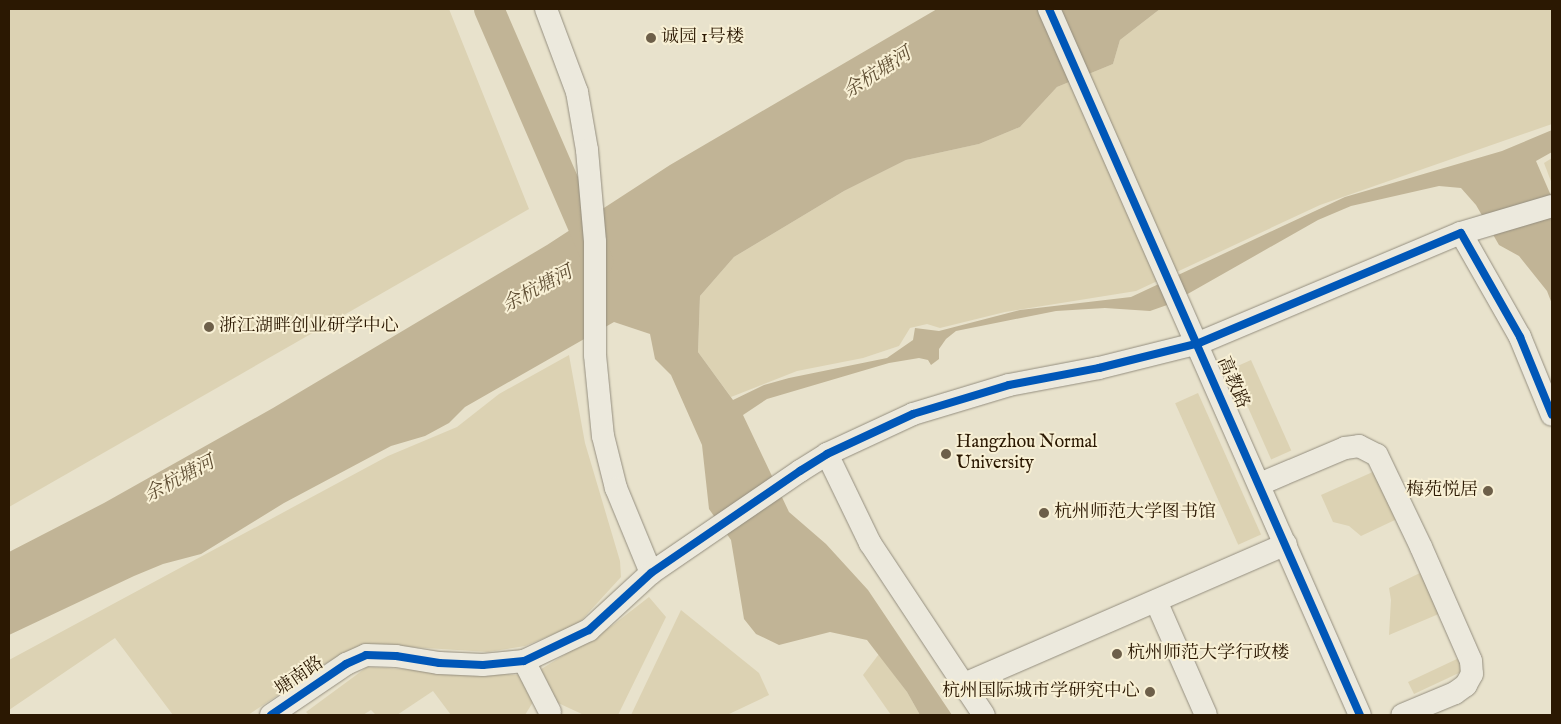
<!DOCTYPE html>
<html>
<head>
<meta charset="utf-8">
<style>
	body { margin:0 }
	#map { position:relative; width:1561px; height:724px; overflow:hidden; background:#e8e2cc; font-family:"IM FELL English","Noto Serif SC",serif }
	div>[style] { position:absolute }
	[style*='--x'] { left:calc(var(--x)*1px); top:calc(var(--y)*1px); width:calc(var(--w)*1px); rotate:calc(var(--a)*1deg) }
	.green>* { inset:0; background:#dcd2b3; transform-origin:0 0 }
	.water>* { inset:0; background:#c1b496 }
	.river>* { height:30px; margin:-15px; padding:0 15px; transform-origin:15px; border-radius:15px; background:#c1b496 }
	.roads { filter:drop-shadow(0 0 1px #948e7f) drop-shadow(0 0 1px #948e7f) }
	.minor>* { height:22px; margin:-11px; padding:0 11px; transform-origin:11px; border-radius:11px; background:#ece9dd }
	.cycleway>* { height:8px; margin:-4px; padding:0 4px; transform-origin:4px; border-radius:4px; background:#0057b8 }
	.dots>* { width:14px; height:14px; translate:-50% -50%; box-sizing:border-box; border:2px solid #f8f0d5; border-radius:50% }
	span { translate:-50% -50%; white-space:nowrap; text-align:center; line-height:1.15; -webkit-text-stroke:4px #f8f0d5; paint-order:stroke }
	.poi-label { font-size:18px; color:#2b1802 }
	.left { translate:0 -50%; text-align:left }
	.right { translate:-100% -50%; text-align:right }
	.street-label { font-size:18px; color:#2b1802 }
	.water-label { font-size:19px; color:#604f34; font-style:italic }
	.frame { position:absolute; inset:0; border:10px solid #2b1802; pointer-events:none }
</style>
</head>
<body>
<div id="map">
	<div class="green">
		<div style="clip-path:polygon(9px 9px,449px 9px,529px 209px,9px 507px)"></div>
		<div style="clip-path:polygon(1160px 9px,1552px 9px,1552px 124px,1320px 205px,1136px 291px,1005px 312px,940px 328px,927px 324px,910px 328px,899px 346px,863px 358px,797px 371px,731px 397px,698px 352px,700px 296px,734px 257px,844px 191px,906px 160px,979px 144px,1020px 127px,1057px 87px,1113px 64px,1120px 40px)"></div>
		<div style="clip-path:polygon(1552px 158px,1552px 184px,1544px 163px)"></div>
		<div style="clip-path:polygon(569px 355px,585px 443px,620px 561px,621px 577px,578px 624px,525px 646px,488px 652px,364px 644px,325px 664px,248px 715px,173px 715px,115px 638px,9px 710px,9px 660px,388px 456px,457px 427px,499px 394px)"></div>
		<div style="left:1251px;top:360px;width:99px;height:22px;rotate:66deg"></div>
		<div style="left:1198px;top:393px;width:155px;height:25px;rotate:66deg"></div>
		<div style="clip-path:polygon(1375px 471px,1397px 519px,1361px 536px,1349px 526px,1333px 522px,1321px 495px)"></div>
		<div style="clip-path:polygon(1422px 572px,1441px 613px,1389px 635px,1391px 600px,1389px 588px)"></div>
		<div style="clip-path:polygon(649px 597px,666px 617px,618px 715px,584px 715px,556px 702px,538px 671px,613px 625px)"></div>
		<div style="clip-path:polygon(681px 610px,759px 673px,769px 695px,727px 715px,631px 715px)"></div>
		<div style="clip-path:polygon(879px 654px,907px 692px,920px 715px,891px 715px,863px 675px)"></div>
		<div style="clip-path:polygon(1459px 658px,1464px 668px,1461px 672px,1414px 694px,1408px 682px)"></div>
		<div style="clip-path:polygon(367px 667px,519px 675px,533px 702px,525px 715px,451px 715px,433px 691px,397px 715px,376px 715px,371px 710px,363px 715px,309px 715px,306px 712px)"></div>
	</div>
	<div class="water">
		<div style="clip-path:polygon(937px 9px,1160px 9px,1120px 40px,1113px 64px,1057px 87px,1020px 127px,979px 144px,906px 160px,844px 191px,734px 257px,700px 296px,698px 352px,733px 400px,764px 385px,789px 378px,887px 358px,913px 340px,915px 328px,939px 331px,1020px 310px,1131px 297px,1345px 197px,1502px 151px,1552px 130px,1552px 152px,1536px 161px,1552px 198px,1552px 304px,1547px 291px,1519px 256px,1499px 245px,1476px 205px,1461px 188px,1439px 186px,1351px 206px,1318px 220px,1170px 304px,1150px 311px,1105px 308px,1056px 311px,956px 331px,946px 339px,939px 349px,939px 359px,931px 365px,928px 360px,919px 358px,889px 363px,767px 399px,743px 415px,789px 512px,826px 544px,868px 590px,952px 715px,920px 715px,907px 692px,867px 640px,830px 632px,779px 645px,756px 634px,744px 619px,731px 540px,709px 509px,702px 445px,671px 375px,655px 359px,650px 334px,614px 322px,465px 407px,449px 423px,425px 436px,391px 446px,284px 503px,201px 554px,163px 564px,134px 576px,9px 635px,9px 552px,104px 503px,273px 408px,547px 245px,670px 165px)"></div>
	</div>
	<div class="river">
		<div style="--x:489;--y:9;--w:275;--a:66.6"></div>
	</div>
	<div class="roads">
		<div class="minor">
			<div style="--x:546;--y:9;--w:89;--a:69.5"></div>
			<div style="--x:577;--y:92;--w:59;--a:80.2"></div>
			<div style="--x:587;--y:150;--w:92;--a:85"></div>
			<div style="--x:595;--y:242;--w:113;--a:90"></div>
			<div style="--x:595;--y:355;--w:81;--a:84.4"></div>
			<div style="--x:603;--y:436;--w:54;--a:76"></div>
			<div style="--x:616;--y:488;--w:92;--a:67.6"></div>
			<div style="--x:1049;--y:9;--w:771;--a:66.23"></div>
			<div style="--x:1461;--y:233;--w:95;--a:-16.5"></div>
			<div style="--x:827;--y:454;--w:99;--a:64.2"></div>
			<div style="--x:870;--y:543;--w:206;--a:56.5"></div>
			<div style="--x:1260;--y:484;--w:92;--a:-23"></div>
			<div style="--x:1345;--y:448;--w:14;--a:-8"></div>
			<div style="--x:1359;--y:446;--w:20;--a:27"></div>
			<div style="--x:1377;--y:455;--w:102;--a:64.4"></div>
			<div style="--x:1421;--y:547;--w:124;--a:66.3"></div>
			<div style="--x:1471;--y:661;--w:13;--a:86"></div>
			<div style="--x:1472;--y:674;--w:13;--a:119"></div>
			<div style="--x:1466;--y:685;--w:14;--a:144"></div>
			<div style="--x:1455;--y:693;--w:57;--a:157.5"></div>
			<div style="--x:1156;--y:601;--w:124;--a:66.3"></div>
			<div style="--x:524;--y:661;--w:57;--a:63"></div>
			<div style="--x:964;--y:684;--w:351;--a:-23.5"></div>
			<div style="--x:271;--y:715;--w:91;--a:-34.2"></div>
			<div style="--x:346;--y:664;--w:22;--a:-24"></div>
			<div style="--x:366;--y:655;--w:30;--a:2"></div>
			<div style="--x:396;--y:656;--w:44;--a:9.2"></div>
			<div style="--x:439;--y:663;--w:44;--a:2.6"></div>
			<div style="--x:483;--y:665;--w:41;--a:-5.6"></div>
			<div style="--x:524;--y:661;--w:72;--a:-25.5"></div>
			<div style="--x:589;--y:630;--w:84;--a:-42.6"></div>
			<div style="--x:651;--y:573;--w:181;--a:-34.4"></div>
			<div style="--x:800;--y:471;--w:32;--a:-32"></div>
			<div style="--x:827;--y:454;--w:95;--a:-24.9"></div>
			<div style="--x:913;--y:414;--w:100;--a:-16.8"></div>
			<div style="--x:1009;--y:385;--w:92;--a:-10.7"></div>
			<div style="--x:1099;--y:368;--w:103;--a:-14"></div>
			<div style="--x:1199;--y:343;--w:284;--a:-22.8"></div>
			<div style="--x:1461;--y:233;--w:120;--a:60.4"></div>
			<div style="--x:1520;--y:337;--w:84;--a:67.7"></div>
		</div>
	</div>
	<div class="cycleway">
		<div style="--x:1049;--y:9;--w:771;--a:66.23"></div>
		<div style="--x:271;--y:715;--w:91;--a:-34.2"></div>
		<div style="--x:346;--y:664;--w:22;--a:-24"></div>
		<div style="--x:366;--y:655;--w:30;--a:2"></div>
		<div style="--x:396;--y:656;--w:44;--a:9.2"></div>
		<div style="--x:439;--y:663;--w:44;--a:2.6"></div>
		<div style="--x:483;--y:665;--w:41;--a:-5.6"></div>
		<div style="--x:524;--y:661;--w:72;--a:-25.5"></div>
		<div style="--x:589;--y:630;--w:84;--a:-42.6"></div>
		<div style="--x:651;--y:573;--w:181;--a:-34.4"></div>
		<div style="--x:800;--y:471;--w:32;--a:-32"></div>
		<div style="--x:827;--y:454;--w:95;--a:-24.9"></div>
		<div style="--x:913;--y:414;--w:100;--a:-16.8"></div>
		<div style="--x:1009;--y:385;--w:92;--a:-10.7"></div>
		<div style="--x:1099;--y:368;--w:103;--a:-14"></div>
		<div style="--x:1199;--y:343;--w:284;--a:-22.8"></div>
		<div style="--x:1461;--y:233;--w:120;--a:60.4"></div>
		<div style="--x:1520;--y:337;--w:84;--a:67.7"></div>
	</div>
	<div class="dots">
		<div style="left:651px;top:38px;background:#6d5f49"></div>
		<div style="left:209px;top:327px;background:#6d5f49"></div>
		<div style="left:946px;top:454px;background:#6d5f49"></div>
		<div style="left:1488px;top:491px;background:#6d5f49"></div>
		<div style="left:1044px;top:513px;background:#6d5f49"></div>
		<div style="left:1117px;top:654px;background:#6d5f49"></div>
		<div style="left:1150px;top:692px;background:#6d5f49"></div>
	</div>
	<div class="poi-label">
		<span class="left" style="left:661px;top:38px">诚园 1号楼</span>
		<span class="left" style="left:219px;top:327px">浙江湖畔创业研学中心</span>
		<span class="left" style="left:956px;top:454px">Hangzhou Normal<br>University</span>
		<span class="right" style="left:1478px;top:491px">梅苑悦居</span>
		<span class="left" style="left:1054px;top:513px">杭州师范大学图书馆</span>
		<span class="left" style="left:1127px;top:654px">杭州师范大学行政楼</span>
		<span class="right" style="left:1140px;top:692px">杭州国际城市学研究中心</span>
	</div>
	<div class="street-label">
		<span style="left:1232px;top:383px;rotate:67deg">高教路</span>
		<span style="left:300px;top:677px;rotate:-34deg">塘南路</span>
	</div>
	<div class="water-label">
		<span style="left:878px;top:74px;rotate:-33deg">余杭塘河</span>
		<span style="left:538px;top:290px;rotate:-28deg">余杭塘河</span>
		<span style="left:180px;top:480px;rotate:-28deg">余杭塘河</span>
	</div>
	<div class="frame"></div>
</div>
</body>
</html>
